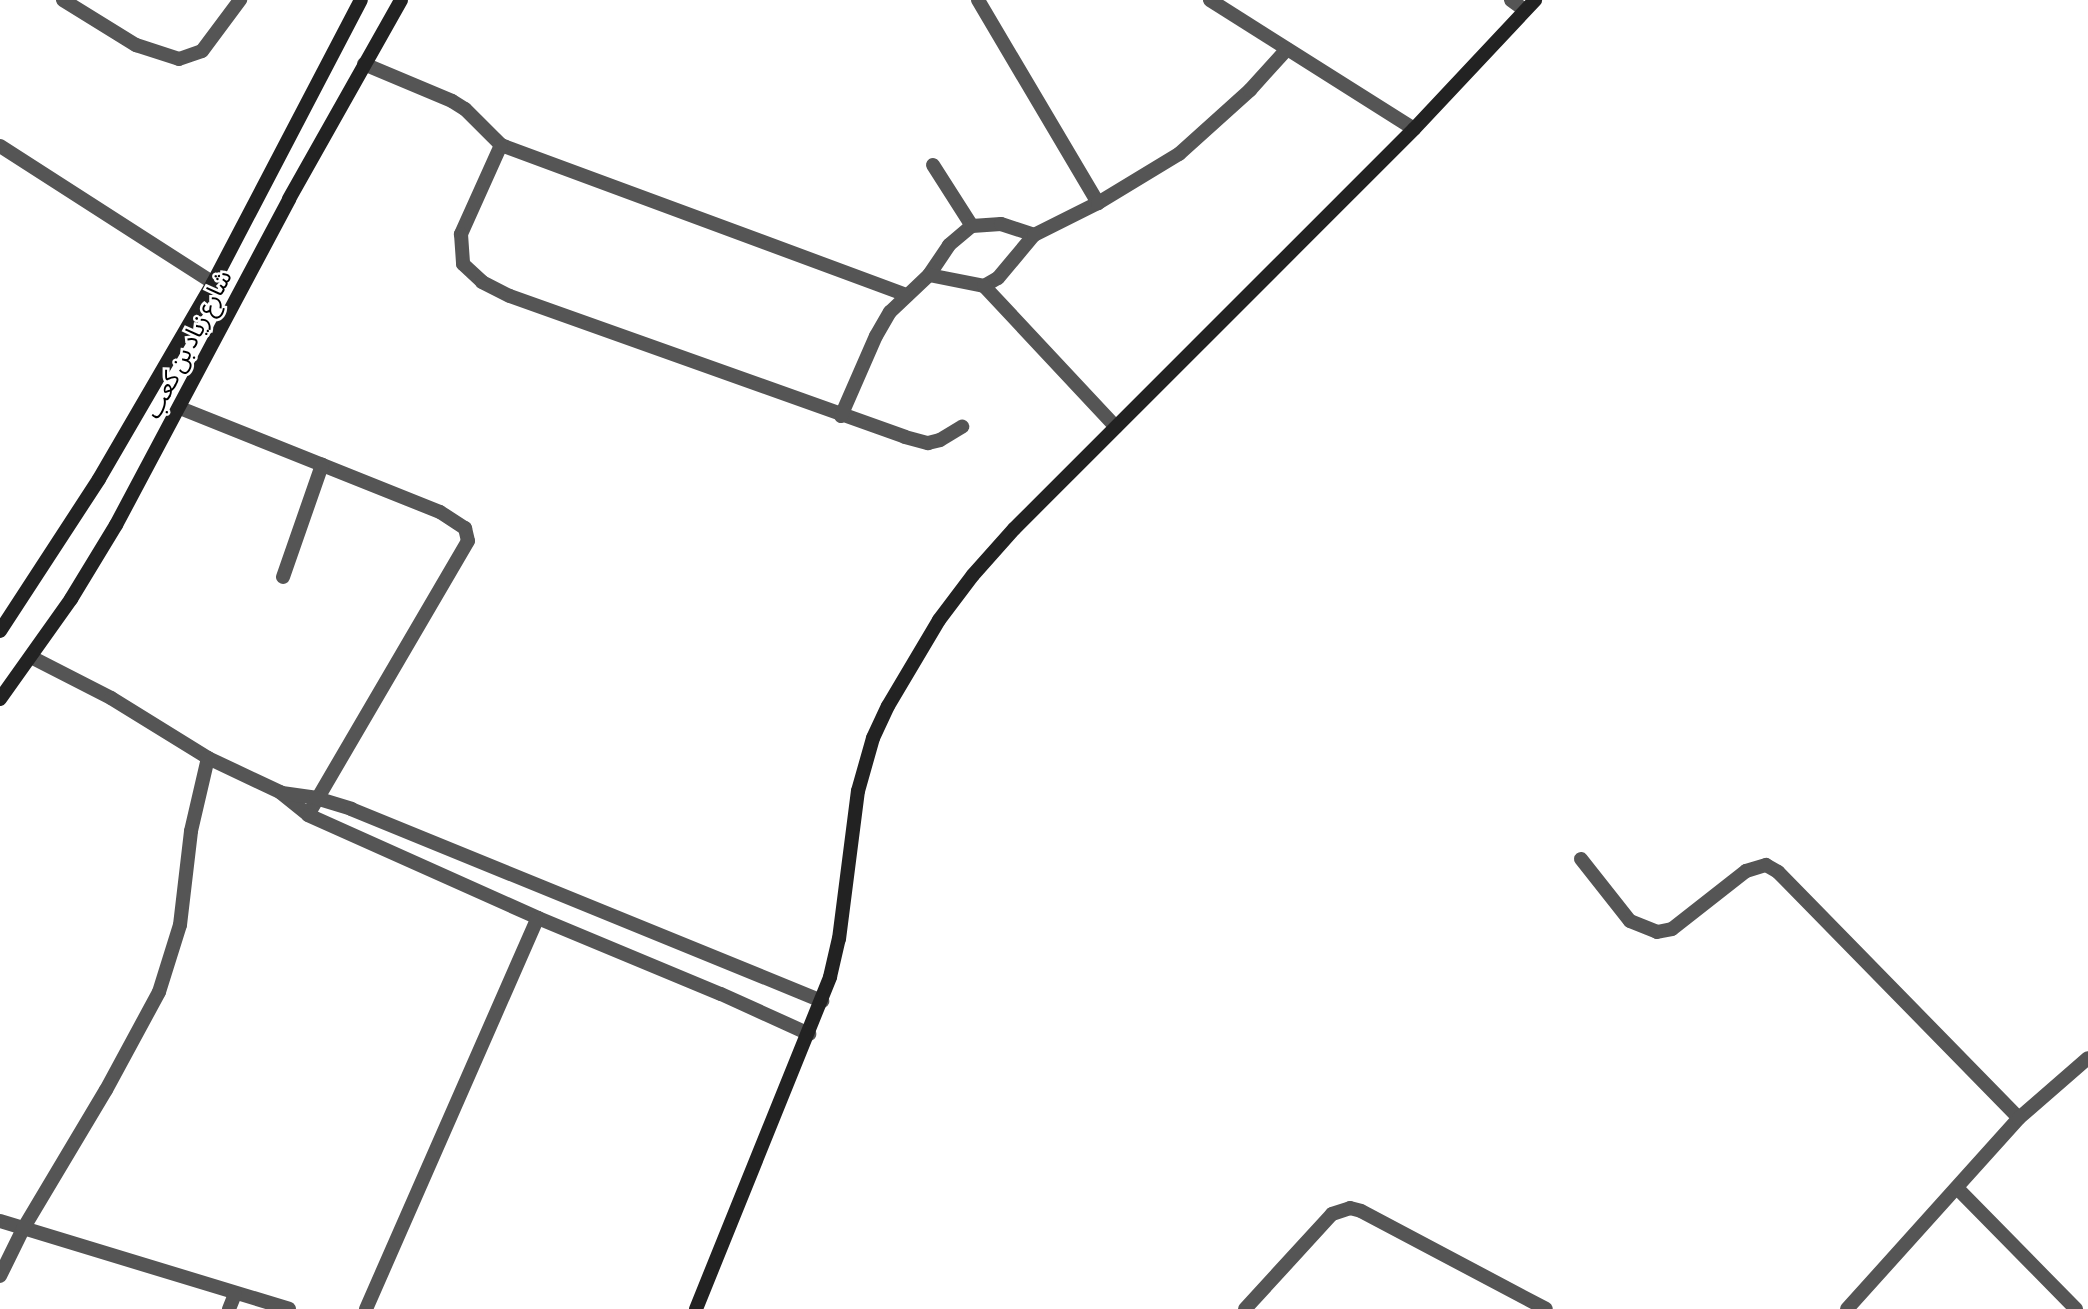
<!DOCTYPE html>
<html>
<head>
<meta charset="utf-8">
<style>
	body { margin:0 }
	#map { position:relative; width:2088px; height:1309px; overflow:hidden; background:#fff; font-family:"Asap Condensed","Noto Sans Arabic",sans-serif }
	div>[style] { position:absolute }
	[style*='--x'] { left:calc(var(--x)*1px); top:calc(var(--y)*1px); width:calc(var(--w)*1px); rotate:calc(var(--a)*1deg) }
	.street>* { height:14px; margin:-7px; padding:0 7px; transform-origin:7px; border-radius:7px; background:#555 }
	.secondary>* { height:14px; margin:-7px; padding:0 7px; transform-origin:7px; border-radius:7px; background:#222 }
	span { translate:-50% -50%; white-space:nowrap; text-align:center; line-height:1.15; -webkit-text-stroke:5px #fff; paint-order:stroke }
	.street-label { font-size:24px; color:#000 }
</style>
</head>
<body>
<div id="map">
	<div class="street">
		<div style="--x:63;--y:0;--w:86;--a:31.7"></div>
		<div style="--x:136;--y:45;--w:45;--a:18"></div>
		<div style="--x:179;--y:59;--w:24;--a:-19"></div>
		<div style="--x:202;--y:51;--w:64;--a:-53.3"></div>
		<div style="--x:978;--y:0;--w:236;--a:59.4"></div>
		<div style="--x:1210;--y:0;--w:241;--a:32.3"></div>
		<div style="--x:1511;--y:0;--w:17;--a:36"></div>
		<div style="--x:364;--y:64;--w:95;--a:22.8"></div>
		<div style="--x:452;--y:101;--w:15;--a:32"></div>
		<div style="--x:465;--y:109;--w:51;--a:45"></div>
		<div style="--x:501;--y:145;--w:433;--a:20.3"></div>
		<div style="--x:501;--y:145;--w:98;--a:114.2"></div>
		<div style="--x:461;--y:234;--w:30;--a:86"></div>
		<div style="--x:463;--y:264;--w:26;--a:43"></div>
		<div style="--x:482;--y:282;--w:31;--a:27"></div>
		<div style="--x:510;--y:296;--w:419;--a:19.6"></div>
		<div style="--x:905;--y:437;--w:24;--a:15"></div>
		<div style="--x:928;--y:443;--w:12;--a:-14"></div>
		<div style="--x:940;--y:440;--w:26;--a:-31"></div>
		<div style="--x:0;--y:146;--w:253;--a:32.7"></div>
		<div style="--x:933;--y:165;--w:72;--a:57.4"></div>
		<div style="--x:929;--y:275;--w:36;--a:-56"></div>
		<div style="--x:949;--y:245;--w:30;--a:-40"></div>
		<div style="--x:972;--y:226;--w:29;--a:-4"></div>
		<div style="--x:1001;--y:224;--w:35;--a:18"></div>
		<div style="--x:984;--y:286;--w:16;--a:-30"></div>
		<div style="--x:998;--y:278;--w:56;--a:-50.1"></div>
		<div style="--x:1034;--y:235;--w:72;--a:-26.6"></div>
		<div style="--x:1098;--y:203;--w:95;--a:-31.2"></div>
		<div style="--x:1179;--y:154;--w:96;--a:-42"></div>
		<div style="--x:1250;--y:90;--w:55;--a:-47.9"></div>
		<div style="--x:180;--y:408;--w:280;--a:21.8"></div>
		<div style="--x:440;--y:512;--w:30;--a:33"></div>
		<div style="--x:465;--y:528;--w:13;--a:77"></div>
		<div style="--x:468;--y:541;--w:317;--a:120.3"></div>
		<div style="--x:841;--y:416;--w:87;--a:-66.4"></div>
		<div style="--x:876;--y:336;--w:28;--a:-60"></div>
		<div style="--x:890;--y:312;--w:54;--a:-43.5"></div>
		<div style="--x:929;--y:275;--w:56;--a:11.3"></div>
		<div style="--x:984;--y:286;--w:193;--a:46.9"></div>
		<div style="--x:283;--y:577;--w:119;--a:-70.8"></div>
		<div style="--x:31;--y:657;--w:90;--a:27.1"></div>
		<div style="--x:111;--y:698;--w:114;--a:31.7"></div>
		<div style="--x:208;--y:758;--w:80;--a:25.3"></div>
		<div style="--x:280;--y:792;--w:36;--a:39"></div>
		<div style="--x:308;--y:815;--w:252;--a:24.1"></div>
		<div style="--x:538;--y:918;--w:198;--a:22.6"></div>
		<div style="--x:721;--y:994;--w:97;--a:24.4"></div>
		<div style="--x:282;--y:793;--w:34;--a:8"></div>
		<div style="--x:316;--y:798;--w:37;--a:17"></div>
		<div style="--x:351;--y:809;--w:509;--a:22.18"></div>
		<div style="--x:1581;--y:859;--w:79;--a:51.7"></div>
		<div style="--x:1630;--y:921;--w:29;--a:22"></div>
		<div style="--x:1657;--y:932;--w:15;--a:-11"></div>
		<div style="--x:1672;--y:929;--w:94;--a:-38.1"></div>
		<div style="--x:1746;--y:871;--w:21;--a:-17"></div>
		<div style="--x:1766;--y:865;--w:14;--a:30"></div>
		<div style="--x:1778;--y:872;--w:344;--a:45.6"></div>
		<div style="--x:1957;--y:1188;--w:170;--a:45.5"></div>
		<div style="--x:0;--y:1221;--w:302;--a:16.9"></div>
		<div style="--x:0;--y:1276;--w:52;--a:-63.9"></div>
		<div style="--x:23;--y:1229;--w:162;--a:-59.2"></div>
		<div style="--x:106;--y:1090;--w:111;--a:-61.6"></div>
		<div style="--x:159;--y:992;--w:70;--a:-72.6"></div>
		<div style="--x:180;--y:925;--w:95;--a:-83.3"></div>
		<div style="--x:191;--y:831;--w:75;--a:-76.9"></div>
		<div style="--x:229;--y:1309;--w:16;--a:-68"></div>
		<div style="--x:366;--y:1309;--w:427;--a:-66.3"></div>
		<div style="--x:1245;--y:1309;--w:129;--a:-47.5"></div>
		<div style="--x:1332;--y:1214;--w:19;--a:-18"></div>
		<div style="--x:1350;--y:1208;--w:11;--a:15"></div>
		<div style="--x:1361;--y:1211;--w:209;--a:27.9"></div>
		<div style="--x:1847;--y:1309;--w:257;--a:-48"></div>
		<div style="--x:2019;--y:1118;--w:91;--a:-41"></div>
	</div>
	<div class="secondary">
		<div style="--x:0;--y:631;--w:181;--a:-56.9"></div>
		<div style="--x:99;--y:479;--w:227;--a:-59.8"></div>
		<div style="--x:213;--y:283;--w:319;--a:-62.4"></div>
		<div style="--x:0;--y:699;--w:123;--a:-54.6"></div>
		<div style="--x:71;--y:599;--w:87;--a:-58.7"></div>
		<div style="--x:116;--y:525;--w:369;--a:-62"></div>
		<div style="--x:289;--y:199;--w:228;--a:-60.6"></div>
		<div style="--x:696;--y:1309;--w:358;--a:-68"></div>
		<div style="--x:830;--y:977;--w:39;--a:-77"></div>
		<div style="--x:839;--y:939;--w:149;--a:-82.7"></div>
		<div style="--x:858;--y:791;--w:55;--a:-74.2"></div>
		<div style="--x:873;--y:738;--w:35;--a:-65"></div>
		<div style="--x:888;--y:706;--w:100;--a:-59.3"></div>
		<div style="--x:939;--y:620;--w:56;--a:-52.9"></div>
		<div style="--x:973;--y:575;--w:62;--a:-48.3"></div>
		<div style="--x:1014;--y:529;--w:566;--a:-45"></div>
		<div style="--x:1414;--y:129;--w:177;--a:-46.8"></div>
	</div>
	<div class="street-label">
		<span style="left:188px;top:344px;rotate:-63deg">شارع زياد بن كعب</span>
	</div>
</div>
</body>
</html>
